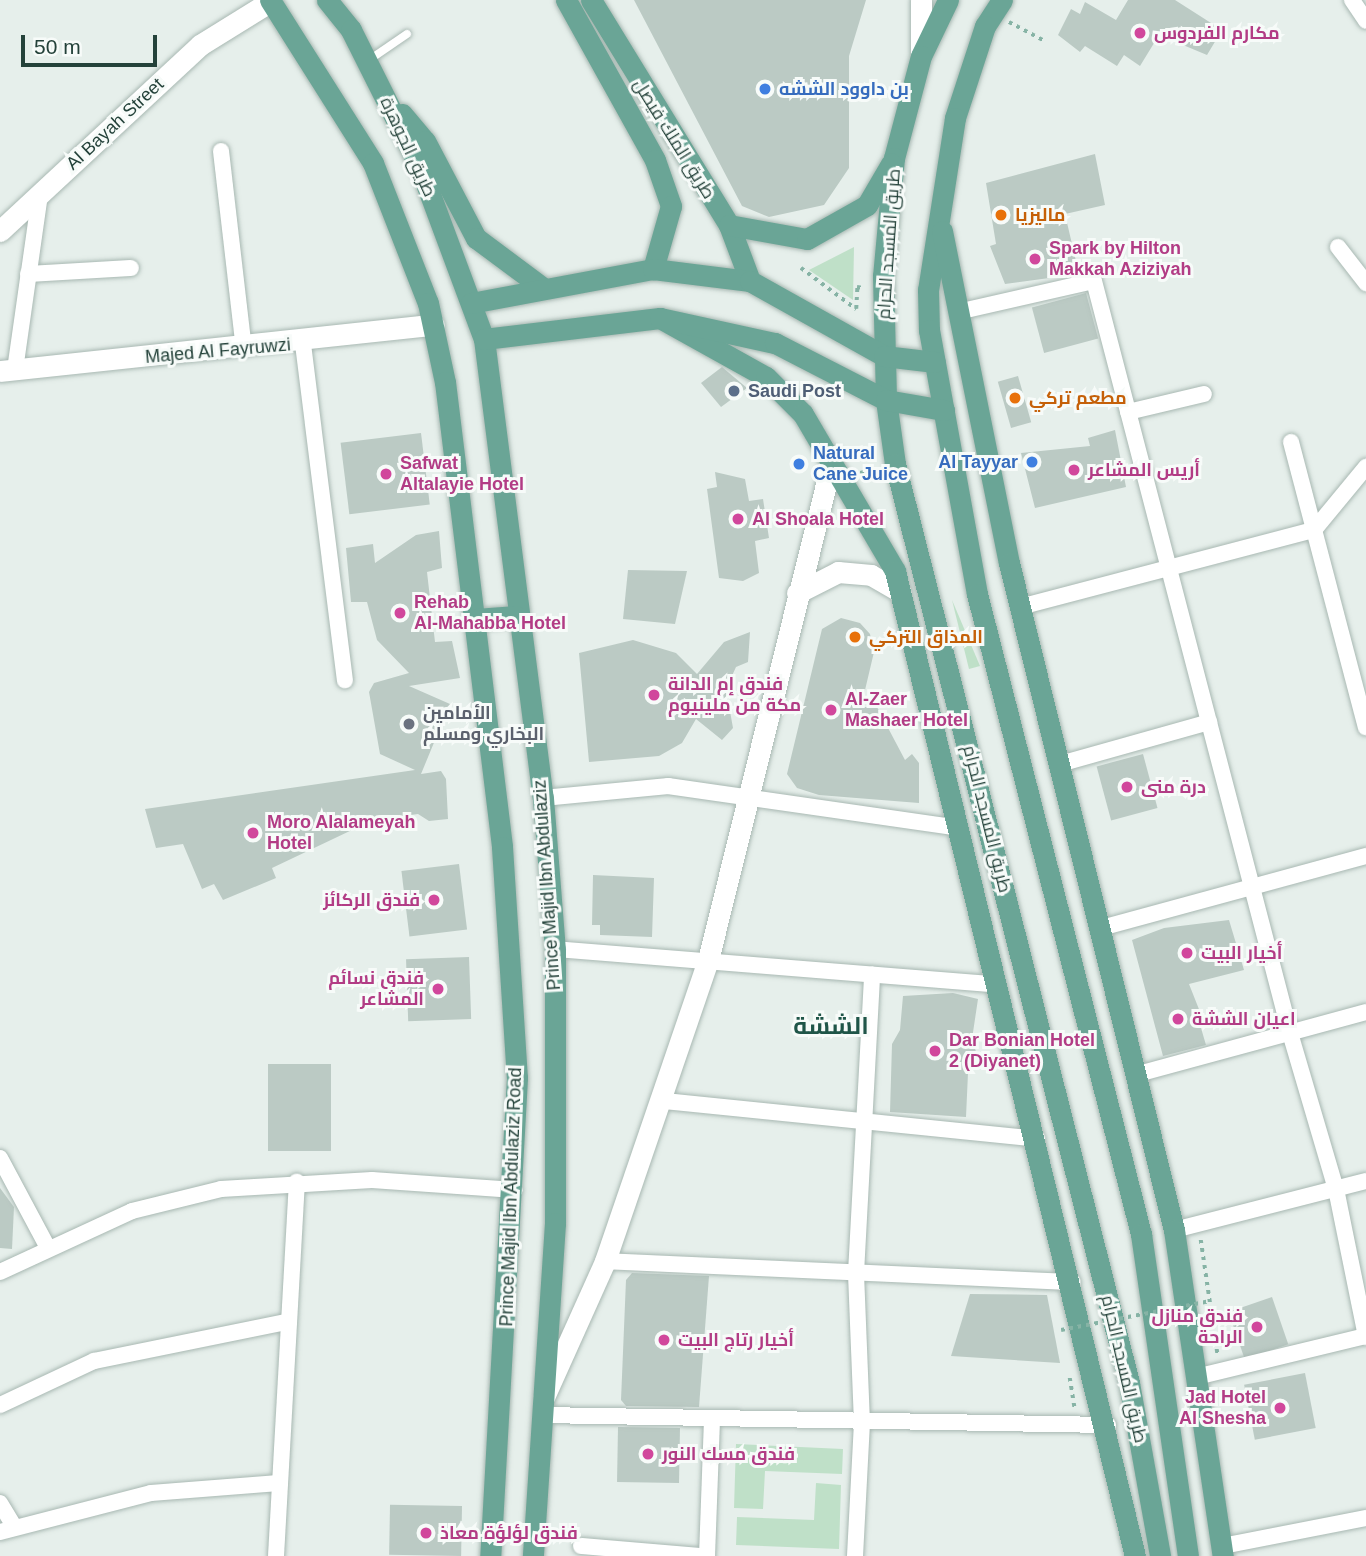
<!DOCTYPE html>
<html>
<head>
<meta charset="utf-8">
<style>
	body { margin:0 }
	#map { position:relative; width:1366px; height:1556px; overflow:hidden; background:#e6efeb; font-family:Arial,Cairo,sans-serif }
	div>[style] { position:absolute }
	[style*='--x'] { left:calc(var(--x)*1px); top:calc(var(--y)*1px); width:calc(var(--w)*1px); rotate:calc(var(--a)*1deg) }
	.green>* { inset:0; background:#bfe0c8 }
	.building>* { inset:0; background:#bbcac4; transform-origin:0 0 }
	.path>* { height:3.5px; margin-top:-1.75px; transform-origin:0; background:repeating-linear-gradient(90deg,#86b3a5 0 3.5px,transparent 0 8.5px) }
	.roads { filter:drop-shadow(0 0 2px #a8b8b2) drop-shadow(0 0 2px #a8b8b2) }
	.lane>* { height:8px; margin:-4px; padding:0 4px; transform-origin:4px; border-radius:4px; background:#fff }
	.street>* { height:16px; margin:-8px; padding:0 8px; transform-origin:8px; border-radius:8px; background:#fff }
	.secondary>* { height:21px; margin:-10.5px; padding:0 10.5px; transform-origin:10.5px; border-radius:10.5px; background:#fff }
	.primary>* { height:21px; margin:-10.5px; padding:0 10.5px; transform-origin:10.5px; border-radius:10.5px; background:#6aa596 }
	.path-bridge>* { height:3.5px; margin-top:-1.75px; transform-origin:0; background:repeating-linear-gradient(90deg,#86b3a5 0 3.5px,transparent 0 8.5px) }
	.dots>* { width:19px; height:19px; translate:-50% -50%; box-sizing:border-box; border:4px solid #f7fbf9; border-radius:50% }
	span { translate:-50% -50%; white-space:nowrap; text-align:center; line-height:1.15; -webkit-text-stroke:6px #f7fbf9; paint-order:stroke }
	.hotel-label { font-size:18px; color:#b23c85; font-weight:700 }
	.left { translate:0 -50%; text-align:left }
	.right { translate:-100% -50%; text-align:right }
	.shop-label { font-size:18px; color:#366cbe; font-weight:700 }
	.street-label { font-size:18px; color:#24423a }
	.food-label { font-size:18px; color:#c56008; font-weight:700 }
	.service-label { font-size:18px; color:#4e5e75; font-weight:700 }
	.worship-label { font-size:18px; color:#5b616d; font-weight:700 }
	.district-label { font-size:24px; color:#1f5548; font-weight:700 }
	.scale { position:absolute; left:21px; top:35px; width:136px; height:32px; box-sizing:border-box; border:4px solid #24423a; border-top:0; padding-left:9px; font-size:21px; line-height:24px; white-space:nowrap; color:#24423a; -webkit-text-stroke:5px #f7fbf9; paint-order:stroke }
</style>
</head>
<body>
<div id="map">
	<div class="green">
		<div style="clip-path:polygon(854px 247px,853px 300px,809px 270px)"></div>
		<div style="clip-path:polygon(952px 600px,980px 666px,969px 669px)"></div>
		<div style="clip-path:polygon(736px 1444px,843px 1449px,842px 1474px,765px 1471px,763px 1509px,734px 1508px)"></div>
		<div style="clip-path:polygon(816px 1483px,841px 1485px,839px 1549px,736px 1545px,737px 1517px,814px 1520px)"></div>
	</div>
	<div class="building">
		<div style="clip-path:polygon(634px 0,866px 0,849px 56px,849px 168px,824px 205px,769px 217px,742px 206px)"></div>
		<div style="clip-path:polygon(1128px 0,1175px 0,1222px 30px,1207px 55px,1159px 35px,1140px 66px,1124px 55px,1117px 66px,1085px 46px,1080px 52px,1058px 35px,1071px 9px,1080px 14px,1085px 2px,1116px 20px)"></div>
		<div style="clip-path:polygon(1095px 154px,1105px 205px,1065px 214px,1079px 274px,1005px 284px,990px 246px,996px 244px,986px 183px)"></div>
		<div style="left:1086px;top:293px;width:47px;height:56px;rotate:75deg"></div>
		<div style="clip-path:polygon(722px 367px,747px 388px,721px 407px,701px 383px)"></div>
		<div style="left:1018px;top:376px;width:48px;height:21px;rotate:74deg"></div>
		<div style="clip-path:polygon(1115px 430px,1126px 487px,1035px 508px,1021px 453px,1090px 446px,1088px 438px)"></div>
		<div style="left:421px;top:433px;width:72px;height:81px;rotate:83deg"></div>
		<div style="clip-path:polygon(715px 472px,745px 479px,749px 501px,763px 499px,769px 538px,755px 541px,759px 573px,743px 581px,719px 578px,707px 489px,717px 487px)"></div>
		<div style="clip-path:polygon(439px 531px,442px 568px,427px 572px,435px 642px,452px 641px,460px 678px,409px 686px,450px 704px,421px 774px,441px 771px,446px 779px,448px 819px,429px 821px,418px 814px,373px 820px,272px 868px,276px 878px,223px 900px,214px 884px,202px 889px,183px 844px,156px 848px,145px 809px,415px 770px,380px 754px,369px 692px,374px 683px,409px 673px,377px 640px,367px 602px,351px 602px,346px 548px,373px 544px,375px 563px,416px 535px)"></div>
		<div style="clip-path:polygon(628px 570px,687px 571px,675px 624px,623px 619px)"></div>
		<div style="clip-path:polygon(841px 618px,860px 623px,870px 634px,874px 652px,861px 707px,877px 707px,905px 760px,912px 754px,919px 763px,919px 803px,819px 795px,797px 788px,787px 774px,822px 629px)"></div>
		<div style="clip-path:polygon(750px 632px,748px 662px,736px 667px,726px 689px,733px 728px,722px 740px,696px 719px,682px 743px,659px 756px,589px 762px,579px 653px,633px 640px,676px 653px,697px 674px,724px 642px)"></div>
		<div style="left:1143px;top:754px;width:56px;height:48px;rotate:75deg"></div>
		<div style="left:459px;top:864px;width:66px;height:58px;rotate:83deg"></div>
		<div style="clip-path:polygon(593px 875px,654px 878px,652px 937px,600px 935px,600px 925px,592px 925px)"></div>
		<div style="clip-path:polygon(1229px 920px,1244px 970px,1189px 984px,1206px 1027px,1201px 1028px,1206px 1045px,1163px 1056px,1132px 940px,1164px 928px)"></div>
		<div style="left:469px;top:957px;width:62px;height:63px;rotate:88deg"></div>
		<div style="clip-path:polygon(953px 993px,978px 999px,972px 1039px,978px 1058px,968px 1073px,966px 1117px,890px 1112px,892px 1044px,900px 1030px,903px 996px)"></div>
		<div style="left:268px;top:1064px;width:63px;height:87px"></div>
		<div style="clip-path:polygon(0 1188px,14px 1207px,12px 1249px,0 1248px)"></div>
		<div style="clip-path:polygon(632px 1273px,709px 1276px,699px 1407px,626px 1406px,621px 1400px,626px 1280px)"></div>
		<div style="clip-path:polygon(970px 1294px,1047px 1295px,1060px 1363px,951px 1356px)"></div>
		<div style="left:1272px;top:1297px;width:50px;height:46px;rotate:71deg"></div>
		<div style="left:1305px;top:1373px;width:56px;height:62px;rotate:79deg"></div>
		<div style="left:618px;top:1427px;width:62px;height:55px;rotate:1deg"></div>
		<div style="left:462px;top:1506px;width:50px;height:72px;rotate:91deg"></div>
	</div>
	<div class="path">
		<div style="--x:1009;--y:22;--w:40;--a:28"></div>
		<div style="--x:801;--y:268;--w:69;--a:36.7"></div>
		<div style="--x:856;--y:309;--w:22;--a:-87"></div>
		<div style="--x:857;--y:287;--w:7;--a:8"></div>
		<div style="--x:860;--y:473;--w:16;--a:-14"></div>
		<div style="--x:1201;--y:1240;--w:118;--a:81.7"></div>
		<div style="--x:1070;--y:1378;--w:31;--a:81"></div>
	</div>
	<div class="roads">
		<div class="lane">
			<div style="--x:369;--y:60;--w:46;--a:-34.4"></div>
		</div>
		<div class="street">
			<div style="--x:1352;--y:0;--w:25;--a:56"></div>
			<div style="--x:221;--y:151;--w:199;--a:83.4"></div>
			<div style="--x:1338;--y:247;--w:46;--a:52.1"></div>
			<div style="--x:28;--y:274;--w:103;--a:-3.3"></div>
			<div style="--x:962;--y:311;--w:135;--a:-12.8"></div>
			<div style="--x:1094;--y:281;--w:777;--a:75.39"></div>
			<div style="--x:1290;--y:1033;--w:163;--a:73.6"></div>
			<div style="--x:1336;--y:1189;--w:151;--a:78.5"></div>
			<div style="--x:303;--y:344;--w:339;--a:82.9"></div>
			<div style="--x:15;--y:370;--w:178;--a:-81.9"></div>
			<div style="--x:1128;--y:412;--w:78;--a:-13.3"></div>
			<div style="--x:1291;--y:442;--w:295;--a:75.3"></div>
			<div style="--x:1020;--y:607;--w:304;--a:-14.7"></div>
			<div style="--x:1314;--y:530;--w:82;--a:-50.5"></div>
			<div style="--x:1060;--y:764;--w:155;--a:-15.7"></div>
			<div style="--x:543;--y:798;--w:126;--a:-5.5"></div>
			<div style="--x:668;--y:786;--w:294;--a:8.2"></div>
			<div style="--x:1101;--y:928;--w:275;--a:-15.2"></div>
			<div style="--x:555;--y:949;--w:444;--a:4.6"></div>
			<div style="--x:1138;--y:1074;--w:236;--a:-15.2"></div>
			<div style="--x:665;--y:1101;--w:374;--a:5.8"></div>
			<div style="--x:0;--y:1158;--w:100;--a:61.9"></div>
			<div style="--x:1174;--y:1230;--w:198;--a:-14.3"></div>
			<div style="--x:605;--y:1261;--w:468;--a:2.6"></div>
			<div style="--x:0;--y:1272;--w:145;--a:-24.8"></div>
			<div style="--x:132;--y:1211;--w:92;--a:-13.9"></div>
			<div style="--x:221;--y:1189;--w:151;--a:-3.4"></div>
			<div style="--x:372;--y:1180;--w:143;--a:4"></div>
			<div style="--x:1196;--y:1377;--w:175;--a:-13.6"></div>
			<div style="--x:0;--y:1405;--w:104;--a:-25.1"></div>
			<div style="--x:94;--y:1361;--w:196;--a:-11.5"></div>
			<div style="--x:541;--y:1415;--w:567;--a:1.01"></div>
			<div style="--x:0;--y:1503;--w:27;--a:59"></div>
			<div style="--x:0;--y:1532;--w:156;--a:-14.5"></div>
			<div style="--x:151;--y:1493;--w:128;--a:-4.5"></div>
			<div style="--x:581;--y:1546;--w:120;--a:4.8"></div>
			<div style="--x:1222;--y:1546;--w:147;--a:-11"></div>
			<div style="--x:276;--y:1556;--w:375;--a:-86.8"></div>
			<div style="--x:707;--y:1556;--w:137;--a:-87.9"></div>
			<div style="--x:855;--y:1556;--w:133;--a:-87"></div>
			<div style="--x:862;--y:1423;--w:150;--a:-92.3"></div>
			<div style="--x:856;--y:1273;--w:299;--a:-86.9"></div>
		</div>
		<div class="secondary">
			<div style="--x:921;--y:56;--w:56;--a:-90"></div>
			<div style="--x:0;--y:231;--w:273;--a:-42.9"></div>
			<div style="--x:200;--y:45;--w:84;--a:-31.8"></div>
			<div style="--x:0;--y:371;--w:436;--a:-6.1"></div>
			<div style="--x:797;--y:593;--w:46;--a:-27.1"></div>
			<div style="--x:838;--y:572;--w:33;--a:5"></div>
			<div style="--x:871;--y:575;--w:34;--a:30"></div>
			<div style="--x:544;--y:1397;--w:149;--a:-65.8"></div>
			<div style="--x:605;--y:1261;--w:318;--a:-71.1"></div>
			<div style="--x:708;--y:960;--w:519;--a:-76.07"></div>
		</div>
		<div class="primary">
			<div style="--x:270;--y:0;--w:193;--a:57.7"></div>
			<div style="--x:373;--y:163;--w:150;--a:68.6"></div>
			<div style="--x:428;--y:303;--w:81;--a:77.9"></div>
			<div style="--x:445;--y:382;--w:468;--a:83"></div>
			<div style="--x:502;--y:847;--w:231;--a:86.3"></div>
			<div style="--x:517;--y:1078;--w:479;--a:93.2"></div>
			<div style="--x:327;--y:0;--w:38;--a:51"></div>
			<div style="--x:351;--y:30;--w:157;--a:63.4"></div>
			<div style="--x:421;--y:170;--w:180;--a:69.6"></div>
			<div style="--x:484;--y:339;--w:463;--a:82.7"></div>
			<div style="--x:543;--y:798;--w:151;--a:85.5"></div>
			<div style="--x:555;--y:949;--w:274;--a:90"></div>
			<div style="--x:555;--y:1223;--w:334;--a:93.8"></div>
			<div style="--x:566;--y:0;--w:183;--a:60.9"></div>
			<div style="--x:655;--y:160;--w:49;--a:70.8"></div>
			<div style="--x:671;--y:206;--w:66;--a:105.9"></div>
			<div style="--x:591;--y:0;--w:264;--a:58.5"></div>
			<div style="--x:729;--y:225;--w:60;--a:69.4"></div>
			<div style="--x:948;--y:0;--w:62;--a:115.7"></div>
			<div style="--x:921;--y:56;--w:106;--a:104.8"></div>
			<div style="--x:894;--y:158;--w:119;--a:95.3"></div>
			<div style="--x:883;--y:276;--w:124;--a:88.6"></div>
			<div style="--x:886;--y:400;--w:65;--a:82"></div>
			<div style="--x:895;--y:464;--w:948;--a:75.71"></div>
			<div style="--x:1129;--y:1383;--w:176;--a:79.8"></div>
			<div style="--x:1002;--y:0;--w:31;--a:123"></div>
			<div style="--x:985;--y:26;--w:97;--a:108.1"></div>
			<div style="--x:955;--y:118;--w:174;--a:98.9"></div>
			<div style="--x:928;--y:290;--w:40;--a:88.6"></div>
			<div style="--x:929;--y:330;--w:268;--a:79.7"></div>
			<div style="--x:977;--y:594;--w:661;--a:75.63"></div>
			<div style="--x:1141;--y:1234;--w:325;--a:81.7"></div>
			<div style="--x:402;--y:114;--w:35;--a:50"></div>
			<div style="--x:425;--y:141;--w:110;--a:62.3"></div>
			<div style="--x:476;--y:238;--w:84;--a:36.7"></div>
			<div style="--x:729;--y:225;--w:79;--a:10.2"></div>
			<div style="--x:807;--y:239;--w:69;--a:-29.5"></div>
			<div style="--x:867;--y:205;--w:48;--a:-59.7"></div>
			<div style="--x:942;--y:231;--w:339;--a:78.6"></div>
			<div style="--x:1009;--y:563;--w:687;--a:76.11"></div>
			<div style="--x:1174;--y:1230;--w:330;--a:81.5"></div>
			<div style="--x:471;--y:303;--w:185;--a:-10.6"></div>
			<div style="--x:653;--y:269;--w:98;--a:7.1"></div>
			<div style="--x:750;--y:281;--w:154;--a:29.2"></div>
			<div style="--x:884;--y:356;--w:51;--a:6.7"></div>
			<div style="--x:660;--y:318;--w:121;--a:29.1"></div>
			<div style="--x:766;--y:377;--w:52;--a:45"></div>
			<div style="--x:803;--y:414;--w:182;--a:59.6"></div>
			<div style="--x:895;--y:571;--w:1014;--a:76.31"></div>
			<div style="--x:484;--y:339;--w:177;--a:-6.8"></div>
			<div style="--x:660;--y:318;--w:118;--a:12.3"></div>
			<div style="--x:775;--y:343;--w:125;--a:27.2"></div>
			<div style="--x:886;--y:400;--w:59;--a:9.8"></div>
			<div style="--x:476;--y:619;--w:40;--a:-4.3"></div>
		</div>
	</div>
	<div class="path-bridge">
		<div style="--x:1061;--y:1330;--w:152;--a:-11"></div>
	</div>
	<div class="dots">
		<div style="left:1140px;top:33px;background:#d1479c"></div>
		<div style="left:765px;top:89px;background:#3f7fe0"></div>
		<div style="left:1001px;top:215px;background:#e8710a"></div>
		<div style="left:1035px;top:259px;background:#d1479c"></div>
		<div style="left:734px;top:391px;background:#5c6f8a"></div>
		<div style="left:1015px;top:398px;background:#e8710a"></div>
		<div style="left:1032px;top:462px;background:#3f7fe0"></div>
		<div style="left:799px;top:464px;background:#3f7fe0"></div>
		<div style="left:1074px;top:470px;background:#d1479c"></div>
		<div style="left:386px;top:474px;background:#d1479c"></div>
		<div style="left:738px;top:519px;background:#d1479c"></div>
		<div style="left:400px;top:613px;background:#d1479c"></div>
		<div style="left:855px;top:637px;background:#e8710a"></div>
		<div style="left:654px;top:695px;background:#d1479c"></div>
		<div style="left:831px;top:710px;background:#d1479c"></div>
		<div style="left:409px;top:724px;background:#6b7280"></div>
		<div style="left:1127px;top:787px;background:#d1479c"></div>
		<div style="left:253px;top:833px;background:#d1479c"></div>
		<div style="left:434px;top:900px;background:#d1479c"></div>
		<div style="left:1187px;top:953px;background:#d1479c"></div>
		<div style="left:438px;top:989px;background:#d1479c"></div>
		<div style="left:1178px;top:1019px;background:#d1479c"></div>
		<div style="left:935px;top:1051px;background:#d1479c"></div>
		<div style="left:1257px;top:1327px;background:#d1479c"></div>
		<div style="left:664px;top:1340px;background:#d1479c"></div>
		<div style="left:1280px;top:1408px;background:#d1479c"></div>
		<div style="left:648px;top:1454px;background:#d1479c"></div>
		<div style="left:426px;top:1533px;background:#d1479c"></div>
	</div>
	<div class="hotel-label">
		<span class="left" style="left:1154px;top:33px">مكارم الفردوس</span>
		<span class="left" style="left:1049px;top:259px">Spark by Hilton<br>Makkah Aziziyah</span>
		<span class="left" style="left:400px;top:474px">Safwat<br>Altalayie Hotel</span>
		<span class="left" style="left:1088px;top:470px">أريس المشاعر</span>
		<span class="left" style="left:752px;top:519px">Al Shoala Hotel</span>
		<span class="left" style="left:414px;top:613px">Rehab<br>Al-Mahabba Hotel</span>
		<span class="left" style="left:668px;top:695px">فندق إم الدانة<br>مكة من ملينيوم</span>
		<span class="left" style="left:845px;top:710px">Al-Zaer<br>Mashaer Hotel</span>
		<span class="left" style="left:1141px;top:787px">درة منى</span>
		<span class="left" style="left:267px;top:833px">Moro Alalameyah<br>Hotel</span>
		<span class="right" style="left:420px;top:900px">فندق الركائز</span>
		<span class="left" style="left:1201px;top:953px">أخيار البيت</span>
		<span class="right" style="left:424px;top:989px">فندق نسائم<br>المشاعر</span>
		<span class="left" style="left:1192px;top:1019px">اعيان الششة</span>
		<span class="left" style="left:949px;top:1051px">Dar Bonian Hotel<br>2 (Diyanet)</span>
		<span class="right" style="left:1243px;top:1327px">فندق منازل<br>الراحة</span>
		<span class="left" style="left:678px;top:1340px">أخيار رتاج البيت</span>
		<span class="right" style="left:1266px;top:1408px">Jad Hotel<br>Al Shesha</span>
		<span class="left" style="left:662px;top:1454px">فندق مسك النور</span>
		<span class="left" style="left:440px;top:1533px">فندق لؤلؤة معاذ</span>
	</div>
	<div class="shop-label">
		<span class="left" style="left:779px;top:89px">بن داوود الششه</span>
		<span class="left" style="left:813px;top:464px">Natural<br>Cane Juice</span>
		<span class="right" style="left:1018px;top:462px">Al Tayyar</span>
	</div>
	<div class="street-label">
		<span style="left:115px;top:124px;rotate:-43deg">Al Bayah Street</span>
		<span style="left:674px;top:139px;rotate:58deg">طريق الملك فيصل</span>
		<span style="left:408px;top:147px;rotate:65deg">طريق الجوهرة</span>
		<span style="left:889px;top:244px;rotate:-86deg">طريق المسجد الحرام</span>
		<span style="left:218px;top:351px;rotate:-5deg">Majed Al Fayruwzi</span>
		<span style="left:987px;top:819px;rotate:76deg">طريق المسجد الحرام</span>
		<span style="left:547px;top:885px;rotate:-94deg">Prince Majid Ibn Abdulaziz</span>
		<span style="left:511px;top:1197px;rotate:-88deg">Prince Majid Ibn Abdulaziz Road</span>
		<span style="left:1124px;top:1369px;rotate:77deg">طريق المسجد الحرام</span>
	</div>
	<div class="food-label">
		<span class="left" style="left:1015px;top:215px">ماليزيا</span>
		<span class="left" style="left:1029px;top:398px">مطعم تركي</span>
		<span class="left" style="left:869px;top:637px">المذاق التركي</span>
	</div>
	<div class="service-label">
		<span class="left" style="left:748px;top:391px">Saudi Post</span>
	</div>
	<div class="worship-label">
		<span class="left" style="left:423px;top:724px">الأمامين<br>البخاري ومسلم</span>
	</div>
	<div class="district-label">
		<span style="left:831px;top:1026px">الششة</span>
	</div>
	<div class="scale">50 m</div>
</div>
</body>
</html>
